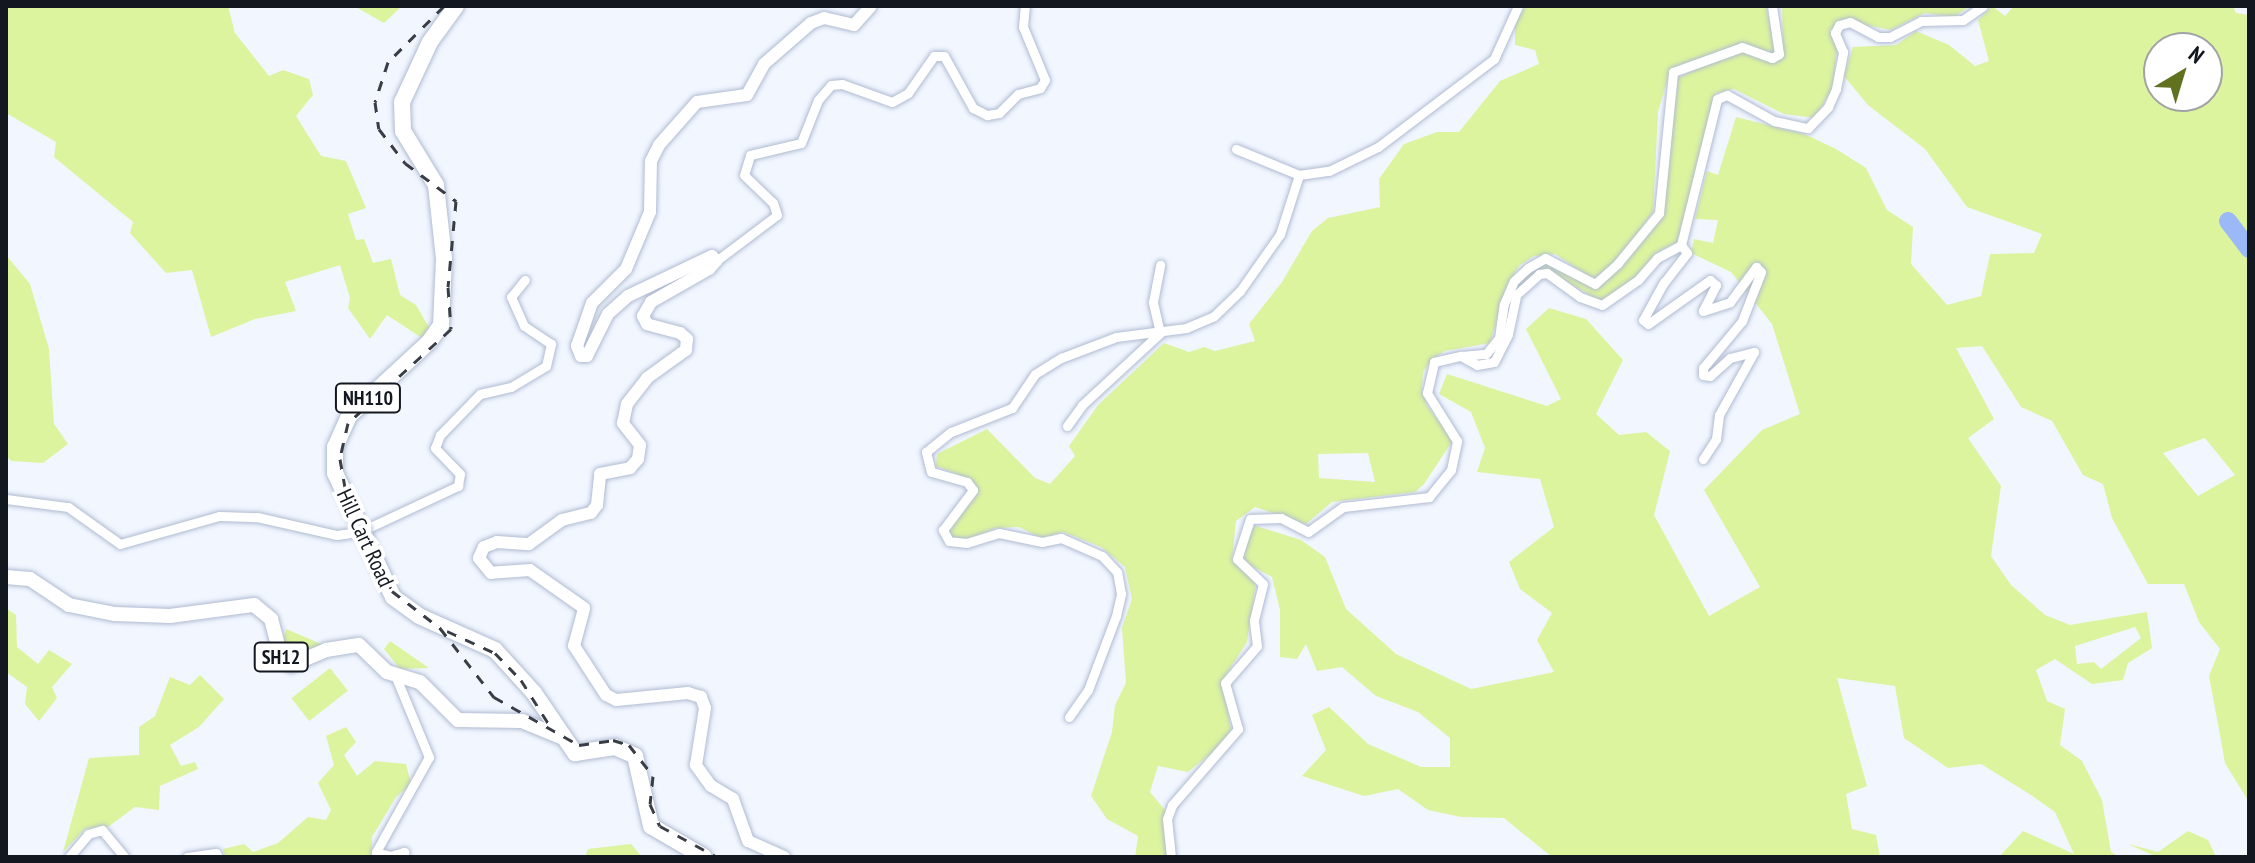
<!DOCTYPE html>
<html>
<head>
<meta charset="utf-8">
<style>
	body { margin:0 }
	#map { position:relative; width:2255px; height:863px; overflow:hidden; background:#f1f6ff; font-family:"PT Sans Narrow",sans-serif }
	div>[style] { position:absolute }
	[style*='--x'] { left:calc(var(--x)*1px); top:calc(var(--y)*1px); width:calc(var(--w)*1px); rotate:calc(var(--a)*1deg) }
	.green>* { inset:0; background:#dcf49e; transform-origin:0 0 }
	.river>* { height:18px; margin:-9px; padding:0 9px; transform-origin:9px; border-radius:9px; background:#9ab9f6 }
	.roads { filter:drop-shadow(0 0 2px #b0bbd1) drop-shadow(0 0 2px #b0bbd1) }
	.minor>* { height:9px; margin:-4.5px; padding:0 4.5px; transform-origin:4.5px; border-radius:4.5px; background:#fff }
	.secondary>* { height:12px; margin:-6px; padding:0 6px; transform-origin:6px; border-radius:6px; background:#fff }
	.primary>* { height:14px; margin:-7px; padding:0 7px; transform-origin:7px; border-radius:7px; background:#fff }
	.trunk>* { height:16px; margin:-8px; padding:0 8px; transform-origin:8px; border-radius:8px; background:#fff }
	.rail>* { height:3px; margin-top:-1.5px; transform-origin:0; background:repeating-linear-gradient(90deg,#393d45 0 10px,transparent 0 20px) }
	.bridges { filter:drop-shadow(0 0 2px #b0bbd1) drop-shadow(0 0 2px #b0bbd1) }
	.minor-bridge>* { height:9px; margin:-4.5px; padding:0 4.5px; transform-origin:4.5px; border-radius:4.5px; background:#fff }
	span { translate:-50% -50%; white-space:nowrap; text-align:center; line-height:1.15; -webkit-text-stroke:8px #fff; paint-order:stroke }
	.shield-label span { padding:2px 6px; background:#fff; border:2px solid; border-radius:6px; -webkit-text-stroke-width:0 }
	.shield-label { font-size:20px; color:#13171f; font-weight:700 }
	.street-label { font-size:22px; color:#13171f }
	.frame { position:absolute; inset:0; border:8px solid #13171f; pointer-events:none }
	.north { position:absolute; left:2143px; top:32px; width:80px; height:80px; box-sizing:border-box; background:#fff; border:2px solid #a1a2a5; border-radius:50%; rotate:38deg; font-size:22px; font-weight:700; line-height:32px; text-align:center; color:#13171f }
	.north::after { content:''; display:block; margin:auto; width:28px; height:36px; background:#607220; clip-path:polygon(50% 0,100% 100%,50% 72%,0 100%) }
</style>
</head>
<body>
<div id="map">
	<div class="green">
		<div style="clip-path:polygon(6px 6px,228px 6px,235px 33px,269px 76px,283px 70px,309px 79px,313px 95px,296px 116px,321px 156px,346px 161px,366px 208px,348px 214px,356px 240px,364px 239px,373px 263px,391px 259px,400px 295px,416px 305px,430px 329px,422px 338px,387px 315px,370px 339px,348px 308px,350px 298px,340px 265px,285px 282px,296px 311px,255px 319px,211px 337px,192px 270px,166px 273px,130px 233px,133px 222px,54px 157px,56px 142px,6px 113px)"></div>
		<div style="clip-path:polygon(354px 6px,402px 6px,384px 23px)"></div>
		<div style="clip-path:polygon(evenodd,1526px 6px,1766px 6px,1775px 52px,1769px 56px,1742px 43px,1670px 70px,1658px 112px,1653px 212px,1618px 261px,1593px 279px,1555px 254px,1534px 256px,1519px 266px,1508px 284px,1490px 343px,1445px 351px,1431px 360px,1423px 372px,1422px 390px,1427px 406px,1453px 440px,1424px 484px,1415px 492px,1332px 502px,1306px 524px,1255px 507px,1236px 521px,1232px 559px,1255px 579px,1255px 589px,1247px 642px,1222px 681px,1231px 729px,1224px 743px,1188px 772px,1158px 766px,1150px 792px,1165px 810px,1167px 857px,1135px 857px,1138px 836px,1107px 819px,1091px 796px,1112px 732px,1115px 705px,1126px 683px,1122px 628px,1132px 599px,1125px 567px,1101px 547px,1063px 532px,1041px 538px,1019px 527px,995px 528px,967px 540px,951px 539px,948px 529px,978px 494px,970px 479px,936px 466px,937px 454px,987px 429px,1035px 478px,1050px 484px,1075px 456px,1069px 446px,1098px 405px,1164px 343px,1189px 352px,1204px 347px,1215px 351px,1255px 341px,1249px 324px,1282px 282px,1312px 231px,1328px 218px,1380px 207px,1379px 179px,1404px 144px,1437px 132px,1459px 132px,1500px 81px,1539px 64px,1535px 50px,1515px 45px,1515px 23px,1526px 6px,1368px 453px,1375px 482px,1319px 478px,1318px 454px,1368px 453px)"></div>
		<div style="clip-path:polygon(1782px 6px,1970px 6px,1954px 17px,1925px 13px,1891px 30px,1839px 20px,1830px 30px,1837px 50px,1832px 89px,1815px 118px,1784px 114px,1734px 89px,1716px 93px,1679px 241px,1657px 252px,1637px 280px,1600px 301px,1549px 271px,1513px 295px,1505px 336px,1493px 358px,1477px 360px,1492px 351px,1518px 282px,1534px 267px,1546px 263px,1594px 287px,1618px 270px,1664px 205px,1675px 80px,1711px 60px,1744px 50px,1774px 61px,1783px 56px)"></div>
		<div style="clip-path:polygon(evenodd,1992px 6px,2005px 16px,2014px 6px,2233px 6px,2236px 13px,2249px 15px,2249px 802px,2225px 763px,2220px 735px,2209px 676px,2220px 649px,2199px 622px,2184px 584px,2148px 584px,2112px 518px,2103px 484px,2083px 475px,2052px 421px,2021px 407px,1982px 346px,1956px 348px,1994px 419px,1968px 438px,2001px 486px,1991px 556px,2011px 585px,2045px 615px,2070px 625px,2147px 612px,2152px 648px,2128px 663px,2123px 680px,2092px 684px,2055px 659px,2036px 670px,2047px 701px,2065px 709px,2060px 745px,2082px 761px,2102px 800px,2111px 852px,2119px 857px,1999px 857px,2023px 831px,2074px 854px,2055px 812px,2031px 795px,1981px 764px,1948px 768px,1904px 738px,1895px 686px,1837px 678px,1867px 786px,1846px 794px,1852px 829px,1876px 835px,1880px 857px,1552px 857px,1504px 818px,1461px 817px,1428px 810px,1398px 789px,1364px 796px,1302px 776px,1326px 750px,1312px 715px,1329px 707px,1368px 744px,1421px 767px,1450px 767px,1450px 738px,1418px 712px,1376px 696px,1342px 667px,1317px 671px,1306px 644px,1297px 659px,1280px 657px,1280px 610px,1272px 577px,1242px 561px,1244px 535px,1256px 526px,1301px 540px,1325px 557px,1346px 609px,1396px 654px,1471px 689px,1554px 672px,1537px 640px,1552px 613px,1520px 589px,1509px 562px,1554px 527px,1540px 479px,1477px 472px,1485px 448px,1471px 412px,1439px 394px,1447px 374px,1547px 406px,1561px 399px,1526px 329px,1549px 308px,1586px 319px,1623px 360px,1596px 414px,1619px 435px,1646px 432px,1670px 451px,1654px 515px,1709px 616px,1760px 587px,1704px 490px,1762px 430px,1800px 414px,1772px 324px,1731px 272px,1691px 253px,1694px 239px,1713px 243px,1718px 220px,1695px 219px,1707px 171px,1718px 175px,1736px 117px,1804px 134px,1836px 149px,1866px 168px,1887px 210px,1913px 227px,1911px 264px,1947px 305px,1981px 296px,1990px 254px,2034px 253px,2042px 234px,1967px 207px,1925px 149px,1868px 105px,1844px 76px,1853px 47px,1896px 45px,1916px 31px,1949px 45px,1975px 66px,1989px 61px,1978px 20px,1992px 6px,2159px 48px,2207px 48px,2207px 96px,2159px 96px,2159px 48px,1992px 6px,2205px 438px,2235px 475px,2198px 496px,2163px 453px,2205px 438px,1992px 6px,2135px 627px,2141px 638px,2101px 669px,2094px 662px,2077px 664px,2075px 646px,2135px 627px)"></div>
		<div style="clip-path:polygon(6px 255px,30px 284px,49px 349px,54px 424px,68px 444px,43px 463px,11px 461px,6px 455px)"></div>
		<div style="clip-path:polygon(7px 609px,16px 615px,17px 647px,38px 664px,49px 650px,72px 664px,52px 687px,57px 698px,39px 721px,25px 704px,27px 687px,6px 672px)"></div>
		<div style="clip-path:polygon(286px 629px,326px 646px,296px 661px,287px 656px,282px 642px)"></div>
		<div style="clip-path:polygon(390px 641px,429px 668px,400px 669px,384px 649px)"></div>
		<div style="left:330px;top:668px;width:29px;height:49px;rotate:52deg"></div>
		<div style="clip-path:polygon(200px 675px,224px 699px,199px 727px,170px 745px,181px 766px,195px 762px,198px 769px,160px 786px,159px 810px,135px 807px,108px 827px,85px 829px,63px 852px,89px 758px,139px 755px,139px 727px,155px 716px,170px 677px,190px 685px)"></div>
		<div style="clip-path:polygon(346px 727px,356px 742px,344px 755px,357px 776px,375px 761px,406px 764px,411px 784px,396px 797px,372px 837px,372px 857px,225px 857px,223px 849px,244px 844px,253px 852px,278px 843px,308px 817px,326px 820px,331px 810px,318px 783px,334px 765px,326px 736px)"></div>
		<div style="clip-path:polygon(2188px 831px,2208px 840px,2216px 857px,2157px 857px,2128px 844px,2158px 852px)"></div>
		<div style="clip-path:polygon(631px 844px,642px 857px,585px 857px,588px 849px)"></div>
	</div>
	<div class="river">
		<div style="--x:2228;--y:221;--w:35;--a:53"></div>
	</div>
	<div class="roads">
		<div class="minor">
			<div style="--x:1236;--y:149;--w:68;--a:22.4"></div>
			<div style="--x:1299;--y:175;--w:30;--a:-8"></div>
			<div style="--x:1329;--y:171;--w:55;--a:-26.1"></div>
			<div style="--x:1378;--y:147;--w:146;--a:-37.2"></div>
			<div style="--x:1494;--y:59;--w:58;--a:-65.6"></div>
			<div style="--x:1681;--y:245;--w:10;--a:53"></div>
			<div style="--x:1687;--y:253;--w:37;--a:128"></div>
			<div style="--x:1664;--y:282;--w:43;--a:118.9"></div>
			<div style="--x:1643;--y:320;--w:6;--a:39"></div>
			<div style="--x:1648;--y:324;--w:76;--a:-35.4"></div>
			<div style="--x:1710;--y:280;--w:8;--a:40"></div>
			<div style="--x:1716;--y:285;--w:29;--a:117"></div>
			<div style="--x:1703;--y:311;--w:28;--a:-18"></div>
			<div style="--x:1730;--y:302;--w:44;--a:-53.4"></div>
			<div style="--x:1756;--y:267;--w:7;--a:45"></div>
			<div style="--x:1761;--y:272;--w:53;--a:111.2"></div>
			<div style="--x:1742;--y:321;--w:61;--a:129.7"></div>
			<div style="--x:1703;--y:368;--w:7;--a:90"></div>
			<div style="--x:1703;--y:375;--w:7;--a:8"></div>
			<div style="--x:1710;--y:376;--w:27;--a:-42"></div>
			<div style="--x:1730;--y:358;--w:25;--a:-14"></div>
			<div style="--x:1754;--y:352;--w:72;--a:119.1"></div>
			<div style="--x:1719;--y:415;--w:24;--a:97"></div>
			<div style="--x:1716;--y:439;--w:24;--a:123"></div>
			<div style="--x:716;--y:261;--w:76;--a:-37"></div>
			<div style="--x:777;--y:215;--w:13;--a:-108"></div>
			<div style="--x:773;--y:203;--w:40;--a:-136"></div>
			<div style="--x:744;--y:175;--w:21;--a:-73"></div>
			<div style="--x:750;--y:155;--w:52;--a:-13.2"></div>
			<div style="--x:801;--y:143;--w:46;--a:-68.4"></div>
			<div style="--x:818;--y:100;--w:20;--a:-49"></div>
			<div style="--x:831;--y:85;--w:11;--a:-5"></div>
			<div style="--x:842;--y:84;--w:53;--a:19.8"></div>
			<div style="--x:892;--y:102;--w:18;--a:-29"></div>
			<div style="--x:908;--y:93;--w:45;--a:-54.9"></div>
			<div style="--x:934;--y:56;--w:10;--a:0"></div>
			<div style="--x:944;--y:56;--w:60;--a:60.9"></div>
			<div style="--x:973;--y:108;--w:16;--a:27"></div>
			<div style="--x:987;--y:115;--w:12;--a:-9"></div>
			<div style="--x:999;--y:113;--w:27;--a:-45"></div>
			<div style="--x:1018;--y:94;--w:23;--a:-15"></div>
			<div style="--x:1040;--y:88;--w:9;--a:-58"></div>
			<div style="--x:1045;--y:80;--w:57;--a:-112.5"></div>
			<div style="--x:1023;--y:27;--w:21;--a:-85"></div>
			<div style="--x:1461;--y:356;--w:25;--a:-5"></div>
			<div style="--x:1486;--y:354;--w:21;--a:-51"></div>
			<div style="--x:1499;--y:338;--w:34;--a:-82"></div>
			<div style="--x:1504;--y:304;--w:25;--a:-67"></div>
			<div style="--x:1514;--y:281;--w:19;--a:-43"></div>
			<div style="--x:1528;--y:268;--w:20;--a:-30"></div>
			<div style="--x:1545;--y:258;--w:56;--a:27.5"></div>
			<div style="--x:1595;--y:284;--w:31;--a:-42"></div>
			<div style="--x:1618;--y:263;--w:65;--a:-50.6"></div>
			<div style="--x:1659;--y:213;--w:142;--a:-84.3"></div>
			<div style="--x:1673;--y:72;--w:73;--a:-19.9"></div>
			<div style="--x:1742;--y:47;--w:32;--a:20"></div>
			<div style="--x:1772;--y:58;--w:8;--a:-30"></div>
			<div style="--x:1779;--y:54;--w:49;--a:-98.3"></div>
			<div style="--x:1067;--y:426;--w:26;--a:-54"></div>
			<div style="--x:1082;--y:405;--w:106;--a:-42.7"></div>
			<div style="--x:1160;--y:333;--w:32;--a:-103"></div>
			<div style="--x:1153;--y:302;--w:38;--a:-79"></div>
			<div style="--x:6;--y:499;--w:63;--a:7.4"></div>
			<div style="--x:68;--y:507;--w:64;--a:35.4"></div>
			<div style="--x:120;--y:544;--w:103;--a:-15.8"></div>
			<div style="--x:219;--y:516;--w:38;--a:2"></div>
			<div style="--x:257;--y:517;--w:82;--a:12.7"></div>
			<div style="--x:337;--y:535;--w:21;--a:-8"></div>
			<div style="--x:366;--y:529;--w:102;--a:-25.1"></div>
			<div style="--x:458;--y:486;--w:12;--a:-81"></div>
			<div style="--x:460;--y:474;--w:36;--a:-134"></div>
			<div style="--x:435;--y:448;--w:14;--a:-69"></div>
			<div style="--x:440;--y:435;--w:57;--a:-45.7"></div>
			<div style="--x:480;--y:394;--w:32;--a:-13"></div>
			<div style="--x:511;--y:387;--w:41;--a:-31"></div>
			<div style="--x:546;--y:366;--w:23;--a:-77"></div>
			<div style="--x:551;--y:344;--w:32;--a:-146"></div>
			<div style="--x:524;--y:326;--w:32;--a:-114"></div>
			<div style="--x:511;--y:297;--w:22;--a:-51"></div>
			<div style="--x:395;--y:675;--w:89;--a:67.5"></div>
			<div style="--x:429;--y:757;--w:109;--a:119.2"></div>
			<div style="--x:376;--y:852;--w:15;--a:16"></div>
			<div style="--x:390;--y:856;--w:15;--a:-16"></div>
			<div style="--x:404;--y:852;--w:6;--a:121"></div>
			<div style="--x:1069;--y:717;--w:33;--a:-55"></div>
			<div style="--x:1088;--y:690;--w:79;--a:-69.3"></div>
			<div style="--x:1116;--y:616;--w:23;--a:-77"></div>
			<div style="--x:1121;--y:594;--w:22;--a:-100"></div>
			<div style="--x:1117;--y:572;--w:22;--a:-133"></div>
			<div style="--x:1102;--y:556;--w:45;--a:-156.3"></div>
			<div style="--x:1061;--y:538;--w:19;--a:168"></div>
			<div style="--x:1042;--y:542;--w:44;--a:-168.2"></div>
			<div style="--x:999;--y:533;--w:34;--a:163"></div>
			<div style="--x:967;--y:543;--w:18;--a:-174"></div>
			<div style="--x:949;--y:541;--w:13;--a:-119"></div>
			<div style="--x:943;--y:530;--w:50;--a:-53.1"></div>
			<div style="--x:973;--y:490;--w:10;--a:-127"></div>
			<div style="--x:967;--y:482;--w:37;--a:-164"></div>
			<div style="--x:931;--y:472;--w:21;--a:-104"></div>
			<div style="--x:926;--y:452;--w:32;--a:-39"></div>
			<div style="--x:951;--y:432;--w:66;--a:-21.5"></div>
			<div style="--x:1012;--y:408;--w:41;--a:-55.9"></div>
			<div style="--x:1035;--y:374;--w:31;--a:-32"></div>
			<div style="--x:1061;--y:358;--w:59;--a:-20.9"></div>
			<div style="--x:1116;--y:337;--w:71;--a:-7.3"></div>
			<div style="--x:1186;--y:328;--w:30;--a:-23"></div>
			<div style="--x:1214;--y:316;--w:36;--a:-44"></div>
			<div style="--x:1240;--y:291;--w:70;--a:-54.9"></div>
			<div style="--x:1280;--y:234;--w:62;--a:-72.1"></div>
			<div style="--x:69;--y:857;--w:30;--a:-50"></div>
			<div style="--x:88;--y:834;--w:15;--a:-16"></div>
			<div style="--x:102;--y:830;--w:35;--a:50"></div>
			<div style="--x:187;--y:857;--w:29;--a:-8"></div>
			<div style="--x:216;--y:853;--w:4;--a:63"></div>
			<div style="--x:1171;--y:857;--w:38;--a:-96"></div>
			<div style="--x:1167;--y:819;--w:15;--a:-70"></div>
			<div style="--x:1172;--y:805;--w:101;--a:-49"></div>
			<div style="--x:1238;--y:729;--w:48;--a:-105.8"></div>
			<div style="--x:1225;--y:683;--w:49;--a:-49.1"></div>
			<div style="--x:1257;--y:646;--w:26;--a:-97"></div>
			<div style="--x:1254;--y:620;--w:37;--a:-76"></div>
			<div style="--x:1263;--y:584;--w:36;--a:-136"></div>
			<div style="--x:1237;--y:559;--w:42;--a:-72"></div>
			<div style="--x:1250;--y:519;--w:31;--a:-2"></div>
			<div style="--x:1281;--y:518;--w:30;--a:27"></div>
			<div style="--x:1308;--y:532;--w:43;--a:-35.5"></div>
			<div style="--x:1343;--y:507;--w:87;--a:-6.6"></div>
			<div style="--x:1429;--y:497;--w:35;--a:-51"></div>
			<div style="--x:1451;--y:470;--w:30;--a:-78"></div>
			<div style="--x:1457;--y:441;--w:57;--a:-122"></div>
			<div style="--x:1427;--y:393;--w:32;--a:-77"></div>
			<div style="--x:1434;--y:362;--w:28;--a:-13"></div>
			<div style="--x:1461;--y:356;--w:18;--a:29"></div>
			<div style="--x:1477;--y:365;--w:17;--a:-10"></div>
			<div style="--x:1494;--y:362;--w:31;--a:-63"></div>
			<div style="--x:1508;--y:334;--w:40;--a:-78"></div>
			<div style="--x:1516;--y:295;--w:31;--a:-42"></div>
			<div style="--x:1539;--y:274;--w:8;--a:-7"></div>
			<div style="--x:1547;--y:273;--w:41;--a:36"></div>
			<div style="--x:1580;--y:297;--w:23;--a:20"></div>
			<div style="--x:1602;--y:305;--w:44;--a:-34.8"></div>
			<div style="--x:1638;--y:280;--w:29;--a:-49"></div>
			<div style="--x:1657;--y:258;--w:27;--a:-28"></div>
			<div style="--x:1681;--y:245;--w:150;--a:-76.1"></div>
			<div style="--x:1717;--y:99;--w:11;--a:-22"></div>
			<div style="--x:1727;--y:95;--w:54;--a:29"></div>
			<div style="--x:1774;--y:121;--w:35;--a:12"></div>
			<div style="--x:1808;--y:128;--w:29;--a:-46"></div>
			<div style="--x:1828;--y:107;--w:20;--a:-66"></div>
			<div style="--x:1836;--y:89;--w:38;--a:-79"></div>
			<div style="--x:1843;--y:52;--w:21;--a:-113"></div>
			<div style="--x:1835;--y:33;--w:9;--a:-63"></div>
			<div style="--x:1839;--y:25;--w:11;--a:-15"></div>
			<div style="--x:1850;--y:22;--w:32;--a:28"></div>
			<div style="--x:1878;--y:37;--w:12;--a:0"></div>
			<div style="--x:1890;--y:37;--w:35;--a:-27"></div>
			<div style="--x:1921;--y:21;--w:42;--a:-1.4"></div>
			<div style="--x:1963;--y:20;--w:24;--a:-35"></div>
		</div>
		<div class="secondary">
			<div style="--x:784;--y:857;--w:39;--a:-156"></div>
			<div style="--x:748;--y:841;--w:45;--a:-109.7"></div>
			<div style="--x:733;--y:799;--w:26;--a:-149"></div>
			<div style="--x:711;--y:786;--w:26;--a:-126"></div>
			<div style="--x:696;--y:765;--w:58;--a:-81"></div>
			<div style="--x:705;--y:708;--w:12;--a:-110"></div>
			<div style="--x:701;--y:697;--w:14;--a:-163"></div>
			<div style="--x:688;--y:693;--w:72;--a:174.4"></div>
			<div style="--x:616;--y:700;--w:11;--a:-153"></div>
			<div style="--x:606;--y:695;--w:59;--a:-123.1"></div>
			<div style="--x:574;--y:646;--w:39;--a:-75"></div>
			<div style="--x:584;--y:608;--w:66;--a:-144.9"></div>
			<div style="--x:530;--y:570;--w:39;--a:176"></div>
			<div style="--x:491;--y:573;--w:19;--a:-129"></div>
			<div style="--x:479;--y:558;--w:12;--a:-66"></div>
			<div style="--x:484;--y:547;--w:14;--a:-21"></div>
			<div style="--x:497;--y:542;--w:32;--a:4"></div>
			<div style="--x:529;--y:544;--w:41;--a:-36"></div>
			<div style="--x:562;--y:520;--w:30;--a:-14"></div>
			<div style="--x:591;--y:513;--w:10;--a:-53"></div>
			<div style="--x:597;--y:505;--w:31;--a:-84"></div>
			<div style="--x:600;--y:474;--w:31;--a:-11"></div>
			<div style="--x:630;--y:468;--w:12;--a:-48"></div>
			<div style="--x:638;--y:459;--w:14;--a:-82"></div>
			<div style="--x:640;--y:445;--w:28;--a:-128"></div>
			<div style="--x:623;--y:423;--w:19;--a:-78"></div>
			<div style="--x:627;--y:404;--w:33;--a:-52"></div>
			<div style="--x:647;--y:378;--w:48;--a:-35.7"></div>
			<div style="--x:686;--y:350;--w:11;--a:-85"></div>
			<div style="--x:687;--y:339;--w:9;--a:-139"></div>
			<div style="--x:680;--y:333;--w:34;--a:-165"></div>
			<div style="--x:647;--y:324;--w:9;--a:-117"></div>
			<div style="--x:643;--y:316;--w:16;--a:-60"></div>
			<div style="--x:651;--y:302;--w:67;--a:-29.6"></div>
			<div style="--x:709;--y:269;--w:11;--a:-49"></div>
			<div style="--x:716;--y:261;--w:6;--a:-129"></div>
			<div style="--x:712;--y:256;--w:93;--a:154.5"></div>
			<div style="--x:628;--y:296;--w:27;--a:138"></div>
			<div style="--x:608;--y:314;--w:47;--a:116.6"></div>
			<div style="--x:587;--y:356;--w:6;--a:180"></div>
			<div style="--x:581;--y:356;--w:11;--a:-112"></div>
			<div style="--x:577;--y:346;--w:46;--a:-70.8"></div>
			<div style="--x:592;--y:303;--w:48;--a:-45"></div>
			<div style="--x:626;--y:269;--w:62;--a:-67.2"></div>
			<div style="--x:650;--y:212;--w:51;--a:-88.9"></div>
			<div style="--x:651;--y:161;--w:18;--a:-63"></div>
			<div style="--x:659;--y:145;--w:57;--a:-48.5"></div>
			<div style="--x:697;--y:102;--w:50;--a:-8"></div>
			<div style="--x:747;--y:95;--w:35;--a:-61"></div>
			<div style="--x:764;--y:64;--w:62;--a:-41.1"></div>
			<div style="--x:811;--y:23;--w:14;--a:-21"></div>
			<div style="--x:824;--y:18;--w:31;--a:13"></div>
			<div style="--x:854;--y:25;--w:25;--a:-48"></div>
		</div>
		<div class="primary">
			<div style="--x:6;--y:577;--w:24;--a:5"></div>
			<div style="--x:30;--y:579;--w:47;--a:33.7"></div>
			<div style="--x:69;--y:605;--w:47;--a:11.1"></div>
			<div style="--x:115;--y:614;--w:55;--a:2.1"></div>
			<div style="--x:170;--y:616;--w:85;--a:-7.5"></div>
			<div style="--x:254;--y:605;--w:22;--a:39"></div>
			<div style="--x:271;--y:619;--w:39;--a:75"></div>
			<div style="--x:281;--y:657;--w:13;--a:39"></div>
			<div style="--x:291;--y:665;--w:38;--a:-23"></div>
			<div style="--x:326;--y:650;--w:33;--a:-9"></div>
			<div style="--x:359;--y:645;--w:39;--a:44"></div>
			<div style="--x:387;--y:672;--w:34;--a:17"></div>
			<div style="--x:420;--y:682;--w:54;--a:45"></div>
			<div style="--x:458;--y:720;--w:64;--a:0.9"></div>
			<div style="--x:522;--y:721;--w:42;--a:22.3"></div>
		</div>
		<div class="trunk">
			<div style="--x:456;--y:6;--w:44;--a:125.8"></div>
			<div style="--x:430;--y:42;--w:66;--a:115"></div>
			<div style="--x:402;--y:102;--w:29;--a:88"></div>
			<div style="--x:403;--y:131;--w:63;--a:58.6"></div>
			<div style="--x:436;--y:185;--w:74;--a:83.8"></div>
			<div style="--x:444;--y:259;--w:66;--a:92.6"></div>
			<div style="--x:441;--y:325;--w:19;--a:125"></div>
			<div style="--x:430;--y:341;--w:110;--a:137.2"></div>
			<div style="--x:349;--y:416;--w:34;--a:114"></div>
			<div style="--x:335;--y:447;--w:26;--a:90"></div>
			<div style="--x:335;--y:473;--w:137;--a:64.9"></div>
			<div style="--x:393;--y:597;--w:32;--a:36"></div>
			<div style="--x:419;--y:616;--w:83;--a:24.1"></div>
			<div style="--x:495;--y:650;--w:58;--a:47.8"></div>
			<div style="--x:534;--y:693;--w:73;--a:55.7"></div>
			<div style="--x:575;--y:753;--w:40;--a:-8.5"></div>
			<div style="--x:615;--y:747;--w:22;--a:24"></div>
			<div style="--x:635;--y:756;--w:72;--a:77.1"></div>
			<div style="--x:651;--y:826;--w:61;--a:30.3"></div>
		</div>
	</div>
	<div class="rail">
		<div style="--x:444;--y:6;--w:79;--a:135"></div>
		<div style="--x:388;--y:62;--w:42;--a:108"></div>
		<div style="--x:375;--y:102;--w:27;--a:82"></div>
		<div style="--x:379;--y:129;--w:43;--a:52.6"></div>
		<div style="--x:405;--y:163;--w:64;--a:36.7"></div>
		<div style="--x:456;--y:201;--w:86;--a:95.3"></div>
		<div style="--x:448;--y:287;--w:42;--a:85.9"></div>
		<div style="--x:451;--y:329;--w:139;--a:137.6"></div>
		<div style="--x:348;--y:423;--w:37;--a:103"></div>
		<div style="--x:340;--y:459;--w:29;--a:80"></div>
		<div style="--x:345;--y:488;--w:113;--a:65.5"></div>
		<div style="--x:392;--y:591;--w:61;--a:37.6"></div>
		<div style="--x:440;--y:628;--w:88;--a:52"></div>
		<div style="--x:494;--y:697;--w:98;--a:29.5"></div>
		<div style="--x:579;--y:745;--w:34;--a:-8"></div>
		<div style="--x:613;--y:740;--w:17;--a:17"></div>
		<div style="--x:629;--y:745;--w:39;--a:52"></div>
		<div style="--x:653;--y:776;--w:28;--a:96"></div>
		<div style="--x:650;--y:804;--w:24;--a:66"></div>
		<div style="--x:660;--y:826;--w:65;--a:28.5"></div>
		<div style="--x:447;--y:631;--w:53;--a:24.6"></div>
		<div style="--x:495;--y:653;--w:37;--a:46"></div>
		<div style="--x:521;--y:680;--w:54;--a:57.8"></div>
	</div>
	<div class="bridges">
		<div class="minor-bridge">
			<div style="--x:358;--y:532;--w:9;--a:-21"></div>
		</div>
	</div>
	<div class="shield-label">
		<span style="left:368px;top:398px">NH110</span>
		<span style="left:281px;top:657px">SH12</span>
	</div>
	<div class="street-label">
		<span style="left:365px;top:538px;rotate:65deg">Hill Cart Road</span>
	</div>
	<div class="frame"></div>
	<div class="north">N</div>
</div>
</body>
</html>
